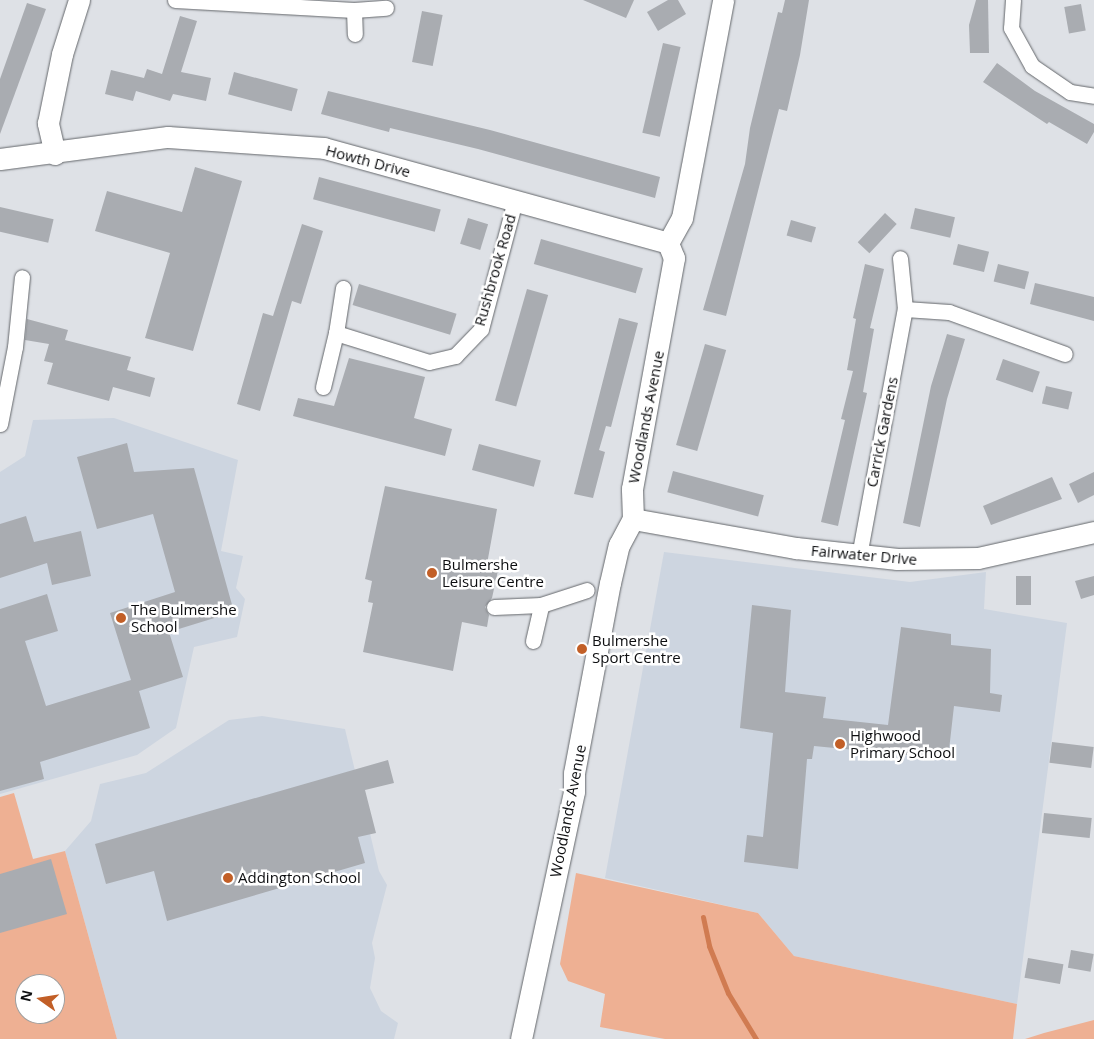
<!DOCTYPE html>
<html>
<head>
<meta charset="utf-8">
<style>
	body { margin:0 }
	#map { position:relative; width:1094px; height:1039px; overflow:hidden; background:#dee1e6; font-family:"Open Sans",sans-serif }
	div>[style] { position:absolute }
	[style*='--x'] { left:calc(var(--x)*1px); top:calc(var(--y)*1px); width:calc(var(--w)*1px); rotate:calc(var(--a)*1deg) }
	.built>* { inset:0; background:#cdd5e0 }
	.green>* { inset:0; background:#eeb093 }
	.stream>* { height:5px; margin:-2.5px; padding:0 2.5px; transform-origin:2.5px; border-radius:2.5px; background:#d07b51 }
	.building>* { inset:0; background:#a9acb1; transform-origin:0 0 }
	.roads { filter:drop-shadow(0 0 1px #64676b) drop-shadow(0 0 1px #64676b) }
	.street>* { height:15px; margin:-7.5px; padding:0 7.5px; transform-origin:7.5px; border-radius:7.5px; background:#fff }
	.secondary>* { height:21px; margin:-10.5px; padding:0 10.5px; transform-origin:10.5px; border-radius:10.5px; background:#fff }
	.dots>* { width:14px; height:14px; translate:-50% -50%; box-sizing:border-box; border:2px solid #fff; border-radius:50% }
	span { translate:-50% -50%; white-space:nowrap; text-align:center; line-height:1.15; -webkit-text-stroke:5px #fff; paint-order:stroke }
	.street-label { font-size:15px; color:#0d0e10 }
	.poi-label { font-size:15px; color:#0d0e10 }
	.left { translate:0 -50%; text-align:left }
	.north { position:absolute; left:15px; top:974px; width:50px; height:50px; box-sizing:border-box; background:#fff; border:1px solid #9e9f9f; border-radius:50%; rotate:283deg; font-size:14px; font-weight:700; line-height:20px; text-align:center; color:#0d0e10 }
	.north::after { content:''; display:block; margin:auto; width:18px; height:22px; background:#c25f27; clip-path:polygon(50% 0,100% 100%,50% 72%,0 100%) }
</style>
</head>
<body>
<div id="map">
	<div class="built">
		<div style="clip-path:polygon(114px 418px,238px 460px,221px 551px,243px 556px,236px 588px,245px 599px,237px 637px,194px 647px,176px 728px,137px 755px,0 794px,0 472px,25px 456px,33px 420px)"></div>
		<div style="clip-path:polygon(664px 552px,910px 582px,986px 572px,984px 609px,1067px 623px,1017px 1004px,794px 956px,758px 913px,605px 878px)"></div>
		<div style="clip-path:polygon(262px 716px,345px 729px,379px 871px,387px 885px,372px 943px,375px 958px,370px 988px,381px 1011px,398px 1023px,394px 1039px,117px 1039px,65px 851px,91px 821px,100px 784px,146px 773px,229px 720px)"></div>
	</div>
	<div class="green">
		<div style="clip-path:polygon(evenodd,14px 793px,33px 859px,65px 851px,117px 1039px,0 1039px,0 797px,14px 793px,25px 984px,55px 984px,55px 1014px,25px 1014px,25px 984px)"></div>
		<div style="clip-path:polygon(576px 873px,758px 913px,794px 956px,1017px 1004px,1013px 1039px,665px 1039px,600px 1027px,605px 994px,568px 981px,560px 964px)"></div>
		<div style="clip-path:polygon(1094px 1020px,1094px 1039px,1025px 1039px,1044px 1033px)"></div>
	</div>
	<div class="stream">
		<div style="--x:703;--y:917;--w:30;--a:78"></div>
		<div style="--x:709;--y:946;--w:51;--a:68"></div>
		<div style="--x:728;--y:993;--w:54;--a:58.7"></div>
	</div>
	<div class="building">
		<div style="clip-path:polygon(583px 0,634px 0,626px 18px)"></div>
		<div style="clip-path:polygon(668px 0,678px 0,686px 14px,658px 31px,647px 12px)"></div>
		<div style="clip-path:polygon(785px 0,809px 0,800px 55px,787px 111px,779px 109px,726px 316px,703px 310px,745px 164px,750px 128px,778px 12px,782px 13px)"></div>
		<div style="clip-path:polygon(976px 0,988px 0,989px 53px,970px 53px,969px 25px)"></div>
		<div style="clip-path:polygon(27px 3px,46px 9px,0 134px,0 79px)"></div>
		<div style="left:1081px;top:4px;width:27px;height:17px;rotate:80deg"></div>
		<div style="left:422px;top:11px;width:21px;height:52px;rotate:11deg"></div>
		<div style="clip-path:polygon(180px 16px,197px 21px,181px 72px,211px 78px,206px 101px,173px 94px,170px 101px,136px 91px,133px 101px,105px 94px,111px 70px,144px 78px,147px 69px,162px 74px)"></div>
		<div style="left:663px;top:43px;width:18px;height:92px;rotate:13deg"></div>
		<div style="clip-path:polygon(997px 63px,1035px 91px,1094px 124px,1094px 132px,1087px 144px,1049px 122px,1047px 124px,983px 82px)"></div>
		<div style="left:234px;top:72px;width:66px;height:23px;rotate:15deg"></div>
		<div style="clip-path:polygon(328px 91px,490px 130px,660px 177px,655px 198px,478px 149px,390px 128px,389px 132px,321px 114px)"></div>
		<div style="clip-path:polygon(195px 167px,242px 181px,193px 351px,145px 338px,170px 253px,95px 231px,107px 191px,182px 212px)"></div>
		<div style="left:319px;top:177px;width:126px;height:23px;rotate:15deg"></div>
		<div style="left:0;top:207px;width:55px;height:24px;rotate:13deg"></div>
		<div style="left:915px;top:208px;width:41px;height:21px;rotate:13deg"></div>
		<div style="left:885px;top:213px;width:16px;height:40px;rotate:43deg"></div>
		<div style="left:468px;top:218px;width:21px;height:27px;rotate:17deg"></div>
		<div style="left:791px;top:220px;width:26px;height:16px;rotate:16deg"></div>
		<div style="clip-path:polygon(302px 224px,323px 231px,301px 304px,292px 301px,260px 411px,237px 404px,263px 313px,273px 316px)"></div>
		<div style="left:541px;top:239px;width:106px;height:26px;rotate:16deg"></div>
		<div style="left:958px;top:244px;width:32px;height:21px;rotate:14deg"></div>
		<div style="clip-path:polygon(865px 264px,884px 269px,870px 328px,874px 329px,863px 392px,867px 393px,838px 526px,821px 522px,845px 420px,841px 419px,853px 371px,847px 370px,856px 319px,853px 318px)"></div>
		<div style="left:998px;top:264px;width:32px;height:18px;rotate:14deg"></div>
		<div style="clip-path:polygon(1035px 283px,1094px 297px,1094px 321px,1030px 304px)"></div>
		<div style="left:359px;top:284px;width:102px;height:22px;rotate:17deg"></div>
		<div style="left:527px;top:289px;width:22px;height:116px;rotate:16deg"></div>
		<div style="clip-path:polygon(619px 318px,638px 323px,611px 427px,606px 426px,599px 450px,605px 452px,593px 498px,574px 494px)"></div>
		<div style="clip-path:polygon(27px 319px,68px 330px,65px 340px,131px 357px,127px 370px,155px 378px,150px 397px,113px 387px,109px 401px,47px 384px,53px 363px,44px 361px,49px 344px,25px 340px)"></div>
		<div style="clip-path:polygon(947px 334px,965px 339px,947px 399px,920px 527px,903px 523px,931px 386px)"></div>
		<div style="left:705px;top:344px;width:22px;height:105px;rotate:16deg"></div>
		<div style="clip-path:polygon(349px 358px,425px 377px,414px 418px,452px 429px,445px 456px,293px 416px,298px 398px,334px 406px)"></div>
		<div style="left:1003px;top:359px;width:39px;height:22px;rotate:19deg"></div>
		<div style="left:1046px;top:386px;width:27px;height:18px;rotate:13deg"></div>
		<div style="clip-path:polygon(127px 443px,134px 472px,194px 468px,234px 612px,169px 632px,183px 677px,139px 691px,150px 728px,40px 762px,44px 779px,0 791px,0 609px,47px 594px,58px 631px,25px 641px,46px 706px,131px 680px,110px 613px,175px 592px,153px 514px,97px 529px,77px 457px)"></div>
		<div style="left:479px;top:444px;width:64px;height:27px;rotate:15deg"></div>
		<div style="left:673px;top:471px;width:94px;height:22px;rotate:15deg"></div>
		<div style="clip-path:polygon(1094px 472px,1094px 495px,1078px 503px,1069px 484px)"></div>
		<div style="clip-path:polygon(1052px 477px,1062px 499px,991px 525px,983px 506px)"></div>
		<div style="clip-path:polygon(385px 486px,497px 509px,487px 564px,499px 566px,492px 598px,485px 607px,489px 615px,487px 627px,462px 622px,453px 671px,363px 652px,373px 603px,368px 602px,372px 581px,365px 579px)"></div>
		<div style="clip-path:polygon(26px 516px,34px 542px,81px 531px,91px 576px,52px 585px,47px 563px,0 578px,0 524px)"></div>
		<div style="left:1016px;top:576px;width:15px;height:29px"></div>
		<div style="clip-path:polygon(1094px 576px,1094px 595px,1081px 599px,1075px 581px)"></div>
		<div style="clip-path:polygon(752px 605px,791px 610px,785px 692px,826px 697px,823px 718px,888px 725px,901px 627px,951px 634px,951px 645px,991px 649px,990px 693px,1002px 695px,1000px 712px,954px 706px,948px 759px,814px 746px,812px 759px,807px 759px,798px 869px,744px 862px,747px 835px,763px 837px,773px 733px,740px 728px)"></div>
		<div style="left:1052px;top:742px;width:42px;height:21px;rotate:7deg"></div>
		<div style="clip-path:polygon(388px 760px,394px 783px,365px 790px,376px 833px,358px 837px,365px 863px,167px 921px,154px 871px,106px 884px,95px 844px)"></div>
		<div style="left:1044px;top:813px;width:48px;height:20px;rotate:6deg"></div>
		<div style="clip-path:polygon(51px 859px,67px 914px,0 933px,0 874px)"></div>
		<div style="left:1071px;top:950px;width:23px;height:18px;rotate:10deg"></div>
		<div style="left:1028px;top:958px;width:36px;height:20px;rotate:10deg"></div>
	</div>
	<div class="roads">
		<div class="street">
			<div style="--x:175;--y:0;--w:179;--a:3.2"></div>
			<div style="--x:354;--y:10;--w:32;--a:-4"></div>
			<div style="--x:1013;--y:0;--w:28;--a:94"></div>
			<div style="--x:1011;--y:28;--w:43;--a:61.1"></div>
			<div style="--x:1032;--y:66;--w:46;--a:34.4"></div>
			<div style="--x:1070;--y:92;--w:24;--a:9"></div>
			<div style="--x:354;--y:10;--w:24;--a:88"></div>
			<div style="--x:343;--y:288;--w:46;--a:98.8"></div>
			<div style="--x:336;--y:333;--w:97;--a:17.3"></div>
			<div style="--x:429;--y:362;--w:27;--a:-13"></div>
			<div style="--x:455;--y:356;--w:37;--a:-46"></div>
			<div style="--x:481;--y:329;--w:133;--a:-75.2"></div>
			<div style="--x:905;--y:309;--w:44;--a:3.9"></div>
			<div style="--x:949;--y:312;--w:123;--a:19.9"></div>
			<div style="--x:323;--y:387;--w:56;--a:-76.5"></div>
			<div style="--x:0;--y:424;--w:78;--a:-79"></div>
			<div style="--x:15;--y:347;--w:70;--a:-84.3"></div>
			<div style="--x:859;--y:556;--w:251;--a:-79.5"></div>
			<div style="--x:905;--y:309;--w:51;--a:-95.6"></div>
			<div style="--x:494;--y:607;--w:47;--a:-2.4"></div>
			<div style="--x:541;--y:605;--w:48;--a:-18.1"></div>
			<div style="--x:533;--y:641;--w:37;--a:-77"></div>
		</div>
		<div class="secondary">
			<div style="--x:55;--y:154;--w:32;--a:-103"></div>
			<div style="--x:48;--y:123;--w:70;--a:-78.5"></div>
			<div style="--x:62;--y:54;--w:57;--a:-72.5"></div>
			<div style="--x:0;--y:159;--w:169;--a:-7.5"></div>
			<div style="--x:168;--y:137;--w:156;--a:4"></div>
			<div style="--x:324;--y:148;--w:357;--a:15.4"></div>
			<div style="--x:668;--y:243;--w:29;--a:-61"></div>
			<div style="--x:682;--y:218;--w:222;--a:-79.3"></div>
			<div style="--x:633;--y:519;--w:166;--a:10.1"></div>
			<div style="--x:796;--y:548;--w:102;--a:6.2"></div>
			<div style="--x:897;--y:559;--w:81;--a:-0.7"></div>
			<div style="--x:978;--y:558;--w:119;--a:-12.6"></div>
			<div style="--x:521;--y:1039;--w:254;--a:-77.9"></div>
			<div style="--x:574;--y:791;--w:18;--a:-90"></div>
			<div style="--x:574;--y:773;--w:193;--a:-79.3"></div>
			<div style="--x:610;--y:583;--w:39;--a:-77"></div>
			<div style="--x:619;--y:545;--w:30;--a:-62"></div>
			<div style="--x:633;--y:519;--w:30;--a:-92"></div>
			<div style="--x:632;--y:489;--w:235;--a:-79.7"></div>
			<div style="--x:674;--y:258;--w:16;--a:-112"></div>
		</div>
	</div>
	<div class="dots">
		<div style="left:432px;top:573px;background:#c25f27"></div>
		<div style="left:121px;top:618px;background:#c25f27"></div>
		<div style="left:582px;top:649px;background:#c25f27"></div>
		<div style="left:840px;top:744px;background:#c25f27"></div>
		<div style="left:228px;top:878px;background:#c25f27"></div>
	</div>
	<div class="street-label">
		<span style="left:368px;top:161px;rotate:15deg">Howth Drive</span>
		<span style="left:495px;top:270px;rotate:-74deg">Rushbrook Road</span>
		<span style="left:646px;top:417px;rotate:-79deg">Woodlands Avenue</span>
		<span style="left:882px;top:432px;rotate:-79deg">Carrick Gardens</span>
		<span style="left:864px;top:555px;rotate:5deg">Fairwater Drive</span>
		<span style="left:568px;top:811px;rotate:-79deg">Woodlands Avenue</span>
	</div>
	<div class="poi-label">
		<span class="left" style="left:442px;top:573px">Bulmershe<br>Leisure Centre</span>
		<span class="left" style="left:131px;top:618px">The Bulmershe<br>School</span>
		<span class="left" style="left:592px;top:649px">Bulmershe<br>Sport Centre</span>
		<span class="left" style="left:850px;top:744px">Highwood<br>Primary School</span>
		<span class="left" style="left:238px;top:878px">Addington School</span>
	</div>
	<div class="north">N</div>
</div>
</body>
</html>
